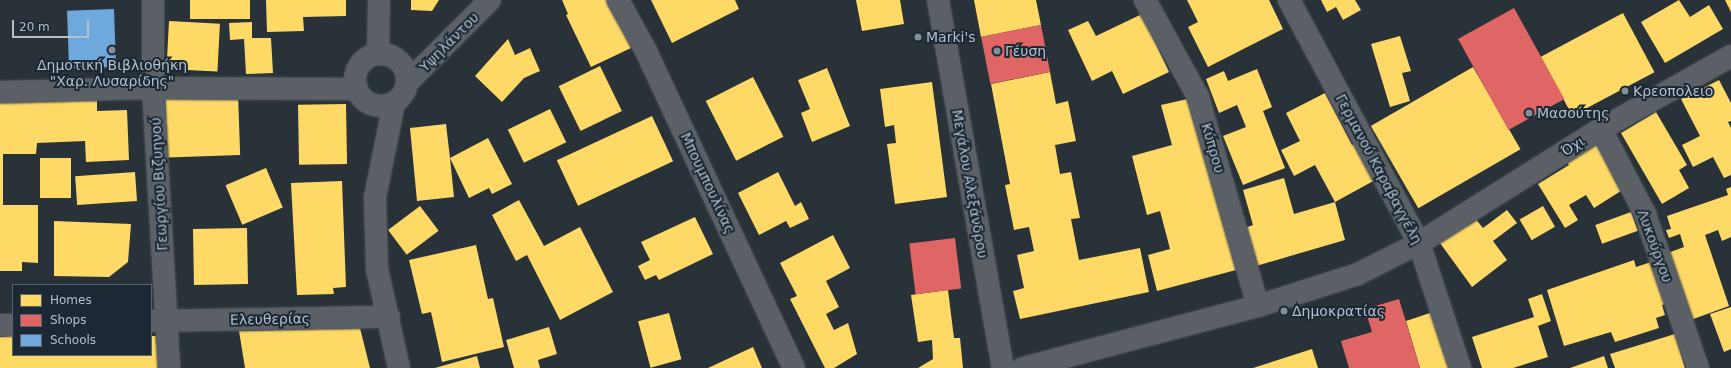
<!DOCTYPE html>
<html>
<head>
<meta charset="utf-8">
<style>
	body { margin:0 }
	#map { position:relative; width:1731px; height:368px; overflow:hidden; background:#293239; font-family:"DejaVu Sans",sans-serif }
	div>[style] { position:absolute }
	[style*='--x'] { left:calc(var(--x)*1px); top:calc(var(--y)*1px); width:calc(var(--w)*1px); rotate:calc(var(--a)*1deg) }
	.homes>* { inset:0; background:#ffd966; transform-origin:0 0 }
	.shops>* { inset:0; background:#e06666; transform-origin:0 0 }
	.schools>* { inset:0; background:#6fa8dc; transform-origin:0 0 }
	.roads { filter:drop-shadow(0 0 1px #484e53) drop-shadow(0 0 1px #484e53) }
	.minor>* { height:22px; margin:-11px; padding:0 11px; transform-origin:11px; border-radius:11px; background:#5a6066 }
	.minor>.ring { margin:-11px; padding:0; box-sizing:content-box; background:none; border:22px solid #5a6066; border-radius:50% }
	.tertiary>* { height:22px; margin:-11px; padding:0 11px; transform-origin:11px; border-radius:11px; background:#5a6066 }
	.dots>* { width:11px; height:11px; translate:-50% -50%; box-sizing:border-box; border:2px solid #1c2934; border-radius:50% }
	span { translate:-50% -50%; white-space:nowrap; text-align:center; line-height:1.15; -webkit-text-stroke:4px #1c2934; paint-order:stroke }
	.poi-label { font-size:14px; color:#b3bfca }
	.left { translate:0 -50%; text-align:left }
	.street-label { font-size:14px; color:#b3bfca }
	.legend { position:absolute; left:12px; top:284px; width:140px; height:72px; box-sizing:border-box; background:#1c2934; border:1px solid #586570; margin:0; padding:5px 7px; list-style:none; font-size:12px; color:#b3bfca }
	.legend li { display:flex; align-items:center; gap:8px; height:20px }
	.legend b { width:20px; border:1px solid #586570 }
	.scale { position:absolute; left:12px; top:20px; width:77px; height:18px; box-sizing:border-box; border:2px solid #b3bfca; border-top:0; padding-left:5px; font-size:12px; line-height:14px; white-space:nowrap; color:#b3bfca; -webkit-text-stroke:3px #1c2934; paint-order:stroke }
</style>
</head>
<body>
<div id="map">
	<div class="homes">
		<div style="left:190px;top:0;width:60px;height:19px"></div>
		<div style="clip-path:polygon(266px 0,346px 0,346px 16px,303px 17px,304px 31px,267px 32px)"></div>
		<div style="clip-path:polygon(411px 0,439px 0,432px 11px,411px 10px)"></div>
		<div style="clip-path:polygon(562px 0,608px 0,631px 48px,591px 67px,566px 15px,568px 14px)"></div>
		<div style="clip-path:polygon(651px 0,735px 0,739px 9px,672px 43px)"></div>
		<div style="clip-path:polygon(856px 0,900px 0,904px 24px,862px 31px)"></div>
		<div style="clip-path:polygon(974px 0,1036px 0,1041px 25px,981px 37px)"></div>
		<div style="clip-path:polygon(1187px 0,1269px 0,1283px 29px,1208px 67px,1188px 27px,1198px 22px)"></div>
		<div style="clip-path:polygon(1321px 0,1355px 0,1361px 10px,1343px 20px,1336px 7px,1327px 12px)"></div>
		<div style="clip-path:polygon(1679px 0,1690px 17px,1709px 5px,1723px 29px,1665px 63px,1641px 22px)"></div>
		<div style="clip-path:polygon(1725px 0,1731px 0,1731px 12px)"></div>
		<div style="left:1623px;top:13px;width:67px;height:93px;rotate:62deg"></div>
		<div style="clip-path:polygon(1142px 14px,1169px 72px,1123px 94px,1112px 71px,1092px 81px,1068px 30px,1088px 21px,1096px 36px)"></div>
		<div style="left:169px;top:21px;width:51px;height:48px;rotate:3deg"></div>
		<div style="clip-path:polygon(252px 22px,252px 38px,271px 38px,273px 73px,246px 74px,244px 39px,230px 40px,229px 23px)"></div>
		<div style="clip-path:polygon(1400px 36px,1411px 71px,1402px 73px,1410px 101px,1390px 107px,1371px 44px)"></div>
		<div style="clip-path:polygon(508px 39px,515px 55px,530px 48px,540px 71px,524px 78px,502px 102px,475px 76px)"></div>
		<div style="left:600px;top:66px;width:50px;height:46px;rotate:64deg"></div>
		<div style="left:1473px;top:67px;width:95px;height:118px;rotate:60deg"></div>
		<div style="clip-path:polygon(827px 68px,850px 126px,812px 142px,801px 113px,810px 109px,798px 80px)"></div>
		<div style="clip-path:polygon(1257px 69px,1272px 107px,1263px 111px,1285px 168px,1243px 185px,1223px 136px,1246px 127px,1237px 105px,1219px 113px,1206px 79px,1224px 71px,1228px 81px)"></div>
		<div style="clip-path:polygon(1050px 72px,1056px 104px,1068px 101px,1076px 141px,1055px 145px,1060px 174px,1071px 172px,1080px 218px,1071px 219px,1079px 260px,1140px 248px,1149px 292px,1020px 319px,1013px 291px,1024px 288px,1017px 255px,1034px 251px,1029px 227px,1014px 230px,1005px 185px,1010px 184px,991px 84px)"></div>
		<div style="left:753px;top:77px;width:67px;height:53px;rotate:63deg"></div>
		<div style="clip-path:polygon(1719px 80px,1731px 103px,1731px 121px,1728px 122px,1731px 128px,1731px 175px,1724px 178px,1713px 157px,1693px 167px,1682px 145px,1700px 136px,1681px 99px)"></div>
		<div style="clip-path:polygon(932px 82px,947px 197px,895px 204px,887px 144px,896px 143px,894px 125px,885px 127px,880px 89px)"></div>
		<div style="clip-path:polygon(97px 92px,97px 111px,127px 110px,129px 160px,86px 162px,85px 141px,37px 143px,36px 154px,3px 154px,3px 205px,38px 205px,38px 263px,22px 262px,22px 271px,0 271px,0 100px)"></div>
		<div style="left:238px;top:93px;width:62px;height:73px;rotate:88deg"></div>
		<div style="clip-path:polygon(1325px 93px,1352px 145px,1358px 142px,1377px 179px,1335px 202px,1315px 165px,1294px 176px,1281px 150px,1300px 141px,1286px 113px)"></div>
		<div style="clip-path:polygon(1192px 98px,1236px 270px,1157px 291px,1148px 255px,1170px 249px,1160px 211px,1147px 215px,1132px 156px,1172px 145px,1161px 105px)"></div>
		<div style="left:346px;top:104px;width:60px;height:48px;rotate:89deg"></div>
		<div style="left:550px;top:109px;width:37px;height:47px;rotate:64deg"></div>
		<div style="clip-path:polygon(1656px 112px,1687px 165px,1679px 170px,1689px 188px,1662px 204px,1621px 133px)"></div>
		<div style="left:652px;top:116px;width:50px;height:105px;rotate:65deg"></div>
		<div style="clip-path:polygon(446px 124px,450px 158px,488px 138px,512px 184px,492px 194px,489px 188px,469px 198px,450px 158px,454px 197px,417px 201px,410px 128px)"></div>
		<div style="clip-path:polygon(1596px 143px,1624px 189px,1594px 208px,1586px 195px,1569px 205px,1578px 220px,1565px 228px,1538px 184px,1569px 165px,1566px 161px)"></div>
		<div style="left:40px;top:158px;width:31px;height:40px"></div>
		<div style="left:266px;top:168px;width:43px;height:44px;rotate:67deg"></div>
		<div style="left:135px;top:172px;width:29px;height:60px;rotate:86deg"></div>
		<div style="clip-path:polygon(778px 172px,795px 206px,801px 202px,809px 219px,790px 228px,786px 221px,759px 235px,738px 193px)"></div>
		<div style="clip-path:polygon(1284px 178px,1294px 214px,1335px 202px,1345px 240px,1256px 266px,1245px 228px,1253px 225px,1243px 190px)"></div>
		<div style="clip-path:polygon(342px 181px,346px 287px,333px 288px,334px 294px,297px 295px,291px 183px)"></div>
		<div style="clip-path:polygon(1731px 187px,1731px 237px,1722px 241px,1718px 230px,1705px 235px,1729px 306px,1688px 321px,1665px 254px,1684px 247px,1680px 234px,1669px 238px,1666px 230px,1671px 229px,1667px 216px,1728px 195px,1726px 189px)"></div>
		<div style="clip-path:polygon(519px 200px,544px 246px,580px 227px,613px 292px,560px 320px,527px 255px,516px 261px,492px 215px)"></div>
		<div style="left:420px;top:206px;width:31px;height:40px;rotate:53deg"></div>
		<div style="left:1543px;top:206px;width:24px;height:27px;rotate:60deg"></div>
		<div style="clip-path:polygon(1507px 210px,1517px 223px,1493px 241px,1507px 260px,1472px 287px,1440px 243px,1474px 217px,1483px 228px)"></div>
		<div style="left:1631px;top:212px;width:20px;height:38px;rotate:70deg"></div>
		<div style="clip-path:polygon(695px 217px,713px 254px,659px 280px,656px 275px,645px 280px,638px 266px,650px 260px,641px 242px)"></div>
		<div style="clip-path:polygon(54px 221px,131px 224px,128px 262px,109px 277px,54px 276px)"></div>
		<div style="left:247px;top:228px;width:56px;height:54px;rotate:89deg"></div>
		<div style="clip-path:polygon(833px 235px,850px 268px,826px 281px,839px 307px,826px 314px,834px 330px,848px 323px,857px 354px,834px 368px,825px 368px,790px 299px,797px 296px,780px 263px)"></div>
		<div style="clip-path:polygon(476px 245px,488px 299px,493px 298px,504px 347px,442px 362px,431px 312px,422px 314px,409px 260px)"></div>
		<div style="clip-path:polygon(1634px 260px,1636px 267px,1657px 260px,1670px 303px,1662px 305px,1665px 315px,1656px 318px,1659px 328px,1615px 342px,1611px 332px,1564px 346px,1547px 290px)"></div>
		<div style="clip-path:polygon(948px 290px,954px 338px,960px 338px,963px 368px,918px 368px,933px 359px,932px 340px,918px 342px,911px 295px)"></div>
		<div style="clip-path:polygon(1542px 294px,1551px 321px,1538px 326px,1548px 357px,1513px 368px,1482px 368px,1472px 337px,1534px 317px,1528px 299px)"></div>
		<div style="clip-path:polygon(1731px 307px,1731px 349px,1724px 352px,1710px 314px)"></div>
		<div style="clip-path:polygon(1436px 311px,1454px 368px,1420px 368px,1406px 321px)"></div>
		<div style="left:669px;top:313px;width:48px;height:32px;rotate:75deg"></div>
		<div style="clip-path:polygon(549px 327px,557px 354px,538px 360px,540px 368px,514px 368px,506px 340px)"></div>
		<div style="clip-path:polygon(360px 328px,370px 368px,245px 368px,239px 331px)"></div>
		<div style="clip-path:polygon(1675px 334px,1685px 368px,1615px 368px,1610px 354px)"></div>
		<div style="clip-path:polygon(13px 336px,13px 355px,151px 355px,151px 336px,156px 336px,159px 368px,0 368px,0 337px)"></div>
		<div style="clip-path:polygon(753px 347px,762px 368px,708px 368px)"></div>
		<div style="clip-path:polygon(1312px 349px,1318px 368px,1253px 368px)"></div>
		<div style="clip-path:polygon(477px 356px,480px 368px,435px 368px)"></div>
		<div style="clip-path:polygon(1604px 356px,1608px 368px,1570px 368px)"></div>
	</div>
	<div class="shops">
		<div style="left:1514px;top:8px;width:104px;height:64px;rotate:61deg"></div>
		<div style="left:1041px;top:25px;width:48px;height:61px;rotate:79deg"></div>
		<div style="left:955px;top:238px;width:51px;height:46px;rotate:83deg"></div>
		<div style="clip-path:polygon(1399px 299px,1420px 368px,1349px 368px,1341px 341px,1372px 332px,1365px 309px)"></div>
	</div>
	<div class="schools">
		<div style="left:114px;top:9px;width:58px;height:47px;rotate:88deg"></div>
	</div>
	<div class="roads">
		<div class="minor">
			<div style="--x:153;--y:0;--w:88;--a:90"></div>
			<div style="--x:153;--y:88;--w:280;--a:86.7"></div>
			<div style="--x:618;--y:0;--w:58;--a:61.2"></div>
			<div style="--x:646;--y:51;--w:350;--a:65"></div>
			<div style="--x:1145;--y:0;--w:111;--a:61.3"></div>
			<div style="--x:1198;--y:97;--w:217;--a:74"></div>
			<div style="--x:1289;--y:0;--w:276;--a:61.9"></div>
			<div style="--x:1419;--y:243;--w:132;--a:71.8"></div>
			<div style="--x:378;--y:53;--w:53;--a:-88.9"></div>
			<div class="ring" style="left:355px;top:54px;width:30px;height:30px"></div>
			<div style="--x:407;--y:83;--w:117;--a:-45"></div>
			<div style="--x:0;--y:92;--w:153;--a:-1.5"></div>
			<div style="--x:153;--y:88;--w:204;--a:0.3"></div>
			<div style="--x:394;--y:103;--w:96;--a:101.4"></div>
			<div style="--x:375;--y:197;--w:72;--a:88.4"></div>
			<div style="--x:377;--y:269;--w:101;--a:77.5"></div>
			<div style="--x:1601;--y:129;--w:96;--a:62.6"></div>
			<div style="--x:1645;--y:214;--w:163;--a:71"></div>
			<div style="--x:151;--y:321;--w:238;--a:-1"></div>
			<div style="--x:0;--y:325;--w:13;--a:0"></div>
		</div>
		<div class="tertiary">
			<div style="--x:938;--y:0;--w:374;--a:80"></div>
			<div style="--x:1023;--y:368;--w:243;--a:-14.8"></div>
			<div style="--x:1258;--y:306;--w:105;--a:-17.7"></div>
			<div style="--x:1358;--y:274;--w:68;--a:-26.9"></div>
			<div style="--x:1419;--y:243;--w:215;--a:-32.1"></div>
			<div style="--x:1601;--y:129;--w:149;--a:-29.3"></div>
		</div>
	</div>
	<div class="dots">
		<div style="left:918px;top:37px;background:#838e97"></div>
		<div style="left:112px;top:50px;background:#838e97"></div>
		<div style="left:997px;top:51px;background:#838e97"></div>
		<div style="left:1625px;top:91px;background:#838e97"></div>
		<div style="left:1529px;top:113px;background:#838e97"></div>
		<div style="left:1284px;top:311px;background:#838e97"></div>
	</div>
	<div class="poi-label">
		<span class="left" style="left:926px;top:37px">Marki's</span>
		<span class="left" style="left:1005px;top:51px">Γέυση</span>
		<span style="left:112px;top:73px">Δημοτική Βιβλιοθήκη<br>"Χαρ. Λυσαρίδης"</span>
		<span class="left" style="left:1633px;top:91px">Κρεοπολειο</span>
		<span class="left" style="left:1537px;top:113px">Μασούτης</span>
		<span class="left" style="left:1292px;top:311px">Δημοκρατίας</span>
	</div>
	<div class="street-label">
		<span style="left:449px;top:42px;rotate:-45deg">Υψηλάντου</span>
		<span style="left:1573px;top:146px;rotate:-32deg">Όχι</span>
		<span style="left:1213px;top:148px;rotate:74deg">Κύπρου</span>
		<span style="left:1379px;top:169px;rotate:62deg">Γερμανού Καραβαγγέλη</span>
		<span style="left:708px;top:183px;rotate:65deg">Μπουμπουλίνας</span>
		<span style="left:159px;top:184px;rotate:-93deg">Γεωργίου Βιζυηνού</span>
		<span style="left:970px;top:184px;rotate:80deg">Μεγάλου Αλεξάνδρου</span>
		<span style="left:1655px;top:246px;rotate:70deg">Λυκούργου</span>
		<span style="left:270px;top:319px;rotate:-1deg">Ελευθερίας</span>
	</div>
	<ul class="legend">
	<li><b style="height:11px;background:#ffd966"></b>Homes</li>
	<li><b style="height:11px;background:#e06666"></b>Shops</li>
	<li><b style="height:11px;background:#6fa8dc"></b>Schools</li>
	</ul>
	<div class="scale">20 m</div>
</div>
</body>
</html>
